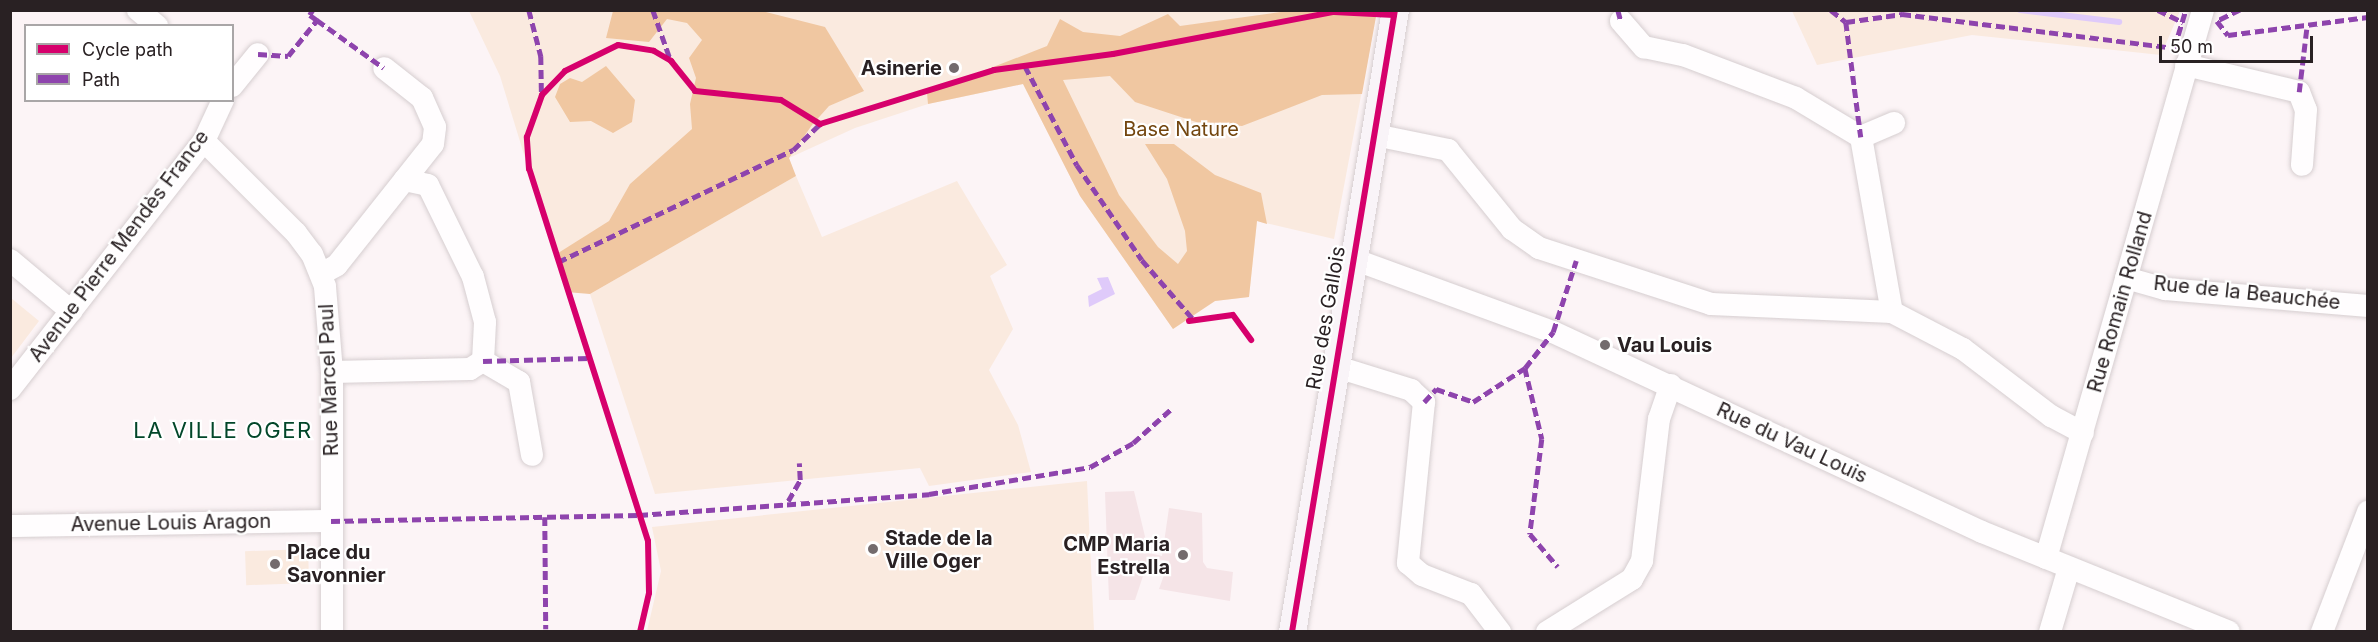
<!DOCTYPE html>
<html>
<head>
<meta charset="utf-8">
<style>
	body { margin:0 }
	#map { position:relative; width:2378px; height:642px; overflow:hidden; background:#fcf4f6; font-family:Inter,sans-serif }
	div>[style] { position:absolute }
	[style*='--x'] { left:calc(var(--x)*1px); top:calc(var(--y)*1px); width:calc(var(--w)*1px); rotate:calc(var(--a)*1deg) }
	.built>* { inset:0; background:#f5e4e7 }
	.green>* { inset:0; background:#faeadf; transform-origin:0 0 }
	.forest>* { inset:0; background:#f0c7a1 }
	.water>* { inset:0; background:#dfcafa }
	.stream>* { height:6px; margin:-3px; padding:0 3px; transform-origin:3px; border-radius:3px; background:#dfcafa }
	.roads { filter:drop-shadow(0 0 2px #d6ced0) drop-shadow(0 0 2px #d6ced0) }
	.minor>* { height:22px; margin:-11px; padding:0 11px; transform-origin:11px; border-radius:11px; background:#fffdfe }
	.major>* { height:27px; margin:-13.5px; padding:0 13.5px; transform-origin:13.5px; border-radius:13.5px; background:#f9f4f8 }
	.quiet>* { height:4.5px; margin-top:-2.25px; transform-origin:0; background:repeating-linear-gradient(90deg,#8e44ad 0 9px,transparent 0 13.5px) }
	.cycleway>* { height:6px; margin:-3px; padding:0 3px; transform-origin:3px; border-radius:3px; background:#d6006c }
	.dots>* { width:16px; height:16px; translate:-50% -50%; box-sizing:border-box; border:3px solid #fff; border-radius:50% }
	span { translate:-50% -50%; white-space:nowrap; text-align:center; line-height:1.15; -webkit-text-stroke:4.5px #fff; paint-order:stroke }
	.poi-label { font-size:20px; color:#292123; font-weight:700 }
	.right { translate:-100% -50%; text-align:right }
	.left { translate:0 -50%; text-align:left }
	.park-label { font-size:20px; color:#73460f }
	.street-label { font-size:20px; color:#292123 }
	.quarter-label { font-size:22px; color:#02472a; letter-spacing:1.5px }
	.frame { position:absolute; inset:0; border:12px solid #292123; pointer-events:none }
	.legend { position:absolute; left:24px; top:24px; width:210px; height:78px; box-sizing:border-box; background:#fff; border:2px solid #a9a6a7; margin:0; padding:8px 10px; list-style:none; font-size:18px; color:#292123 }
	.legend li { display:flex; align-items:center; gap:12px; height:30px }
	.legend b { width:30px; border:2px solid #a9a6a7 }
	.scale { position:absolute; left:2159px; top:36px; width:154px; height:27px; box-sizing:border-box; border:3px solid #292123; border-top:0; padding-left:8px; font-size:18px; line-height:21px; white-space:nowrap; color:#292123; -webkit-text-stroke:4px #fff; paint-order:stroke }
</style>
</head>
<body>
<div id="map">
	<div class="built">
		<div style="clip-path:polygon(1134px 491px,1149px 553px,1162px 556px,1169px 508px,1202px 513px,1203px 562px,1207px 568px,1233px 572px,1230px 601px,1159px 589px,1169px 561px,1149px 558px,1135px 600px,1109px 600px,1105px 492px)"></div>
	</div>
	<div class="green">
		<div style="clip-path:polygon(469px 11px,1377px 11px,1334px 239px,1257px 221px,1249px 297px,1215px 301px,1173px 329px,1080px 196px,1023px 84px,928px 104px,855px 128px,789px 158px,793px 169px,566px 292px,500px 76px)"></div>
		<div style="clip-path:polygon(1792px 11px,2180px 11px,2161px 55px,1972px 35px,1817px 65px)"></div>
		<div style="clip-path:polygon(796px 176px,822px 237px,957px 181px,1007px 265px,990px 276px,1013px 329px,989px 370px,1018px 425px,1031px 472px,929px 486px,920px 468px,655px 494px,590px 294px)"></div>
		<div style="clip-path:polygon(11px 298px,39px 321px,11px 358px)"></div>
		<div style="clip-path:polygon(1087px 481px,1094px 631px,647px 631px,661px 571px,652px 527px)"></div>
		<div style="left:308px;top:549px;width:34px;height:63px;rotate:88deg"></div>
	</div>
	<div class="forest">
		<div style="clip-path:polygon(1295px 10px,1377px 11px,1362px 94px,1322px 95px,1242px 126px,1196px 122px,1135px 102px,1110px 76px,1063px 80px,1119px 195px,1158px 247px,1178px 264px,1187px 251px,1185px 231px,1167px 179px,1145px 144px,1174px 144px,1215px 175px,1261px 193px,1267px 224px,1257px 221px,1249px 297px,1215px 301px,1173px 329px,1080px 196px,1023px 84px,928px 104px,927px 93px,1047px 46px,1060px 19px,1083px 32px,1120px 36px,1168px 14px,1180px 26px)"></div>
		<div style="clip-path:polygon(613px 11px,762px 11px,825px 27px,864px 91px,829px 106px,812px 125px,789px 158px,796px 176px,590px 294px,566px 292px,555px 255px,609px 221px,630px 184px,692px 129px,690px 104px,696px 78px,689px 58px,702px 40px,687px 23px,667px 19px,649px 42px,606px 38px)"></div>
		<div style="clip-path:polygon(606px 66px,635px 100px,632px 122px,613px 133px,591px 121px,570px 122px,555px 97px,560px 84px,570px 78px,582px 82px)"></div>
	</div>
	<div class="water">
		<div style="clip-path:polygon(1108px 277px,1115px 294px,1089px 307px,1088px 296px,1102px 289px,1097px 278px)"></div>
	</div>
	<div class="stream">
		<div style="--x:2020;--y:10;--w:100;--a:6.9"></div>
	</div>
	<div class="roads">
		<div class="minor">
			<div style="--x:138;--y:10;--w:25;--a:40"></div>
			<div style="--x:1621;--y:21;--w:35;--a:49"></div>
			<div style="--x:1644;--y:47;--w:40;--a:12"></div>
			<div style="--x:1683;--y:55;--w:121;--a:20.8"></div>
			<div style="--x:1796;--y:98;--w:76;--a:31"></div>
			<div style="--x:1861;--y:137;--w:178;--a:80"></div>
			<div style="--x:2186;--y:65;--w:116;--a:13.4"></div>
			<div style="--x:2299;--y:92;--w:19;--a:69"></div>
			<div style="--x:2306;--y:110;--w:55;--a:94.2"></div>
			<div style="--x:232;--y:86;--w:41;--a:-50.9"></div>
			<div style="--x:1375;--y:135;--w:75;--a:11.6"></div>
			<div style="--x:1448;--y:150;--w:102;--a:51"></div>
			<div style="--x:1512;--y:229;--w:33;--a:35"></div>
			<div style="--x:1539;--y:248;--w:181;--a:18"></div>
			<div style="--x:1711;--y:304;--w:181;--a:2.5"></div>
			<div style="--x:1892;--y:312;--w:80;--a:27.5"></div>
			<div style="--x:1963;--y:349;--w:111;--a:37.3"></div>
			<div style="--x:2051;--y:416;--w:36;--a:28"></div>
			<div style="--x:1861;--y:137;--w:36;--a:-23"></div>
			<div style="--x:204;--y:141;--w:130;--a:45"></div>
			<div style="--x:296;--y:233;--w:26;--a:53"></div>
			<div style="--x:312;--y:254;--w:35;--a:68"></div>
			<div style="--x:325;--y:287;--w:85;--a:85.3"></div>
			<div style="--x:332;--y:372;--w:260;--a:90"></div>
			<div style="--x:1353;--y:259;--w:213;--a:20.1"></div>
			<div style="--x:1553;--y:332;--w:473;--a:25"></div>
			<div style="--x:1982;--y:532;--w:266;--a:22"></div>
			<div style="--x:10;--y:260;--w:80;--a:39.9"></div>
			<div style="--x:321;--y:274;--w:18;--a:-29"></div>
			<div style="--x:337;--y:265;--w:154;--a:-51.6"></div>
			<div style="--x:433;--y:144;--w:17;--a:-83"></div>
			<div style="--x:435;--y:127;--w:32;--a:-114"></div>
			<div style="--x:422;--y:98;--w:48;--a:-141.7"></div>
			<div style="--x:2126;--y:278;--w:41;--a:15.8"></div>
			<div style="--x:2165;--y:289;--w:204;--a:4.8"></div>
			<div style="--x:483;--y:361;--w:42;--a:30.3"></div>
			<div style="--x:519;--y:382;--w:74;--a:79.9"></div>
			<div style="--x:1334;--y:366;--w:81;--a:17.3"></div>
			<div style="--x:1411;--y:390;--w:18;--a:43"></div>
			<div style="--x:1424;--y:402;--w:162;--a:95.7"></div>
			<div style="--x:1408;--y:563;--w:18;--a:41"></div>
			<div style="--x:1422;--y:575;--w:53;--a:21.2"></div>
			<div style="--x:1471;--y:594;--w:48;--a:52.7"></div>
			<div style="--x:332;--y:372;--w:138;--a:-1.2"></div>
			<div style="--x:470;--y:369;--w:15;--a:-32"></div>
			<div style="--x:483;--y:361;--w:39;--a:-87"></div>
			<div style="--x:485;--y:322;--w:47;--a:-104.9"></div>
			<div style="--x:473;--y:277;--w:102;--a:-116.1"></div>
			<div style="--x:428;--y:185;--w:24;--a:-168"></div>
			<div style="--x:10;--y:389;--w:315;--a:-52"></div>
			<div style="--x:204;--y:141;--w:45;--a:-65.1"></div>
			<div style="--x:10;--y:526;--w:321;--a:-0.9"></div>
			<div style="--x:2046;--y:558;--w:570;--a:-74.01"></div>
			<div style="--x:1547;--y:632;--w:100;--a:-31.9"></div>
			<div style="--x:1632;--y:579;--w:21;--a:-61"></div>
			<div style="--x:1642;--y:561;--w:143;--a:-83.2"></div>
			<div style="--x:1659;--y:419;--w:36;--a:-71"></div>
			<div style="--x:2050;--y:632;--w:67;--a:-73.5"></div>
			<div style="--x:2322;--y:632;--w:129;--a:-69"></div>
		</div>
		<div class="major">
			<div style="--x:1292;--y:632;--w:630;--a:-80.6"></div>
		</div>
	</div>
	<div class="quiet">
		<div style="--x:313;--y:10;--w:6;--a:121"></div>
		<div style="--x:310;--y:15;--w:9;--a:36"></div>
		<div style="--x:317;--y:20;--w:82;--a:35.6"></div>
		<div style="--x:529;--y:10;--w:48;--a:75.4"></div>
		<div style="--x:541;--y:56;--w:39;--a:89"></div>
		<div style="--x:653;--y:10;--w:54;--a:70.6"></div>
		<div style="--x:1618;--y:10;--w:11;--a:75"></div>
		<div style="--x:1831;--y:10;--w:19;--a:39"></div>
		<div style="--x:1846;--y:22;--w:116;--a:82.6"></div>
		<div style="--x:2158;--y:10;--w:28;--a:26"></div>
		<div style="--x:2240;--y:10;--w:25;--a:154"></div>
		<div style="--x:2217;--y:21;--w:18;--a:52"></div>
		<div style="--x:2228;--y:35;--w:141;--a:-7.3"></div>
		<div style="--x:1846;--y:22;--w:57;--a:-8.1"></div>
		<div style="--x:1902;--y:14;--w:274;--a:7.1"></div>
		<div style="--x:2174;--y:48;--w:37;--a:-73"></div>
		<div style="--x:258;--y:54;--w:30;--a:4"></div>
		<div style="--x:288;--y:56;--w:46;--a:-51.1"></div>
		<div style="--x:1025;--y:66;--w:112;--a:62.3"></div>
		<div style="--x:1077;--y:165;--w:115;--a:55.6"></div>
		<div style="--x:1142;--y:260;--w:79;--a:49.1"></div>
		<div style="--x:2299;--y:92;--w:67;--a:-83.2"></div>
		<div style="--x:558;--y:262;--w:260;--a:-25.5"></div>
		<div style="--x:793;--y:150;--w:37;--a:-44"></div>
		<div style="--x:483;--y:361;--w:106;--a:-1.6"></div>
		<div style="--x:1525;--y:368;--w:73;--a:76.5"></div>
		<div style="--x:1542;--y:439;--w:96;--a:97.2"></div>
		<div style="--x:1530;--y:534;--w:43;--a:49.7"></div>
		<div style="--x:1424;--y:402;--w:18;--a:-47"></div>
		<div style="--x:1436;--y:389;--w:39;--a:19"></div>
		<div style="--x:1473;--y:402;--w:62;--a:-33.2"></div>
		<div style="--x:1525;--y:368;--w:46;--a:-52.1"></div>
		<div style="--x:1553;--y:332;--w:75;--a:-72.1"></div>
		<div style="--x:788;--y:501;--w:24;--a:-60"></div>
		<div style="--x:800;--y:480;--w:17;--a:-93"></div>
		<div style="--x:545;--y:517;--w:112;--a:89.5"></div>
		<div style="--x:331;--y:521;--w:308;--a:-1.1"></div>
		<div style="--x:639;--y:515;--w:291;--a:-4.1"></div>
		<div style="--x:929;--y:494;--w:163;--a:-9.5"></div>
		<div style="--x:1090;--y:467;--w:49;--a:-29.2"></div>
		<div style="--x:1133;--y:443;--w:50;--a:-41.7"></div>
	</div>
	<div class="cycleway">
		<div style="--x:1189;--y:321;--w:44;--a:-7.8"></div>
		<div style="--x:1233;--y:315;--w:31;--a:54"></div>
		<div style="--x:640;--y:632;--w:40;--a:-77"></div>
		<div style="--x:649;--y:593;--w:52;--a:-91.1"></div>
		<div style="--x:648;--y:541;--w:391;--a:-107.7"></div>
		<div style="--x:529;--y:169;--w:32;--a:-94"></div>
		<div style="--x:527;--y:137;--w:45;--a:-70.3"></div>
		<div style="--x:542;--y:95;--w:33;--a:-46"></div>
		<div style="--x:565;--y:71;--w:59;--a:-26.1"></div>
		<div style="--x:618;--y:45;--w:36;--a:9"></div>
		<div style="--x:654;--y:51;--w:20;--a:30"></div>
		<div style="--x:671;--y:61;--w:38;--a:51"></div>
		<div style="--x:695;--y:91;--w:86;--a:6"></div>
		<div style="--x:781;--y:100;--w:46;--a:31.6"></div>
		<div style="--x:820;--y:124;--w:182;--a:-17.2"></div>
		<div style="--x:994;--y:70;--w:120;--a:-7.7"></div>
		<div style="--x:1113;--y:54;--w:225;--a:-10.8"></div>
		<div style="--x:1334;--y:12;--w:60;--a:2.9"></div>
		<div style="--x:1292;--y:632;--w:630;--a:-80.6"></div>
	</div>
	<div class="dots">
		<div style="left:954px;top:68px;background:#736b6d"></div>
		<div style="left:1605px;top:345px;background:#736b6d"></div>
		<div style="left:873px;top:549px;background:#736b6d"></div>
		<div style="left:1183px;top:555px;background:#736b6d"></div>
		<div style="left:275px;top:564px;background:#736b6d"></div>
	</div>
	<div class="poi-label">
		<span class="right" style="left:942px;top:68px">Asinerie</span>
		<span class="left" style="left:1617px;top:345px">Vau Louis</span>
		<span class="left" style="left:885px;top:550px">Stade de la<br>Ville Oger</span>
		<span class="right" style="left:1170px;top:556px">CMP Maria<br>Estrella</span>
		<span class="left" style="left:287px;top:564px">Place du<br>Savonnier</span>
	</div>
	<div class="park-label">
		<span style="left:1181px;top:129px">Base Nature</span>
	</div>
	<div class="street-label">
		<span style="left:119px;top:246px;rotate:-53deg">Avenue Pierre Mendès France</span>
		<span style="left:2247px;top:293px;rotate:6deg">Rue de la Beauchée</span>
		<span style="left:2120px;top:302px;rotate:-74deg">Rue Romain Rolland</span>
		<span style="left:1326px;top:318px;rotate:-80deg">Rue des Gallois</span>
		<span style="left:329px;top:380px;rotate:-92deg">Rue Marcel Paul</span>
		<span style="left:1792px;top:443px;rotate:25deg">Rue du Vau Louis</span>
		<span style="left:171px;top:523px;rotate:-1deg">Avenue Louis Aragon</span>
	</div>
	<div class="quarter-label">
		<span style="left:223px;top:431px">LA VILLE OGER</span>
	</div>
	<div class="frame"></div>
	<ul class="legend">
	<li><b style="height:8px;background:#d6006c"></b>Cycle path</li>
	<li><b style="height:8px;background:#8e44ad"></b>Path</li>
	</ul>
	<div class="scale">50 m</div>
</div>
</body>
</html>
